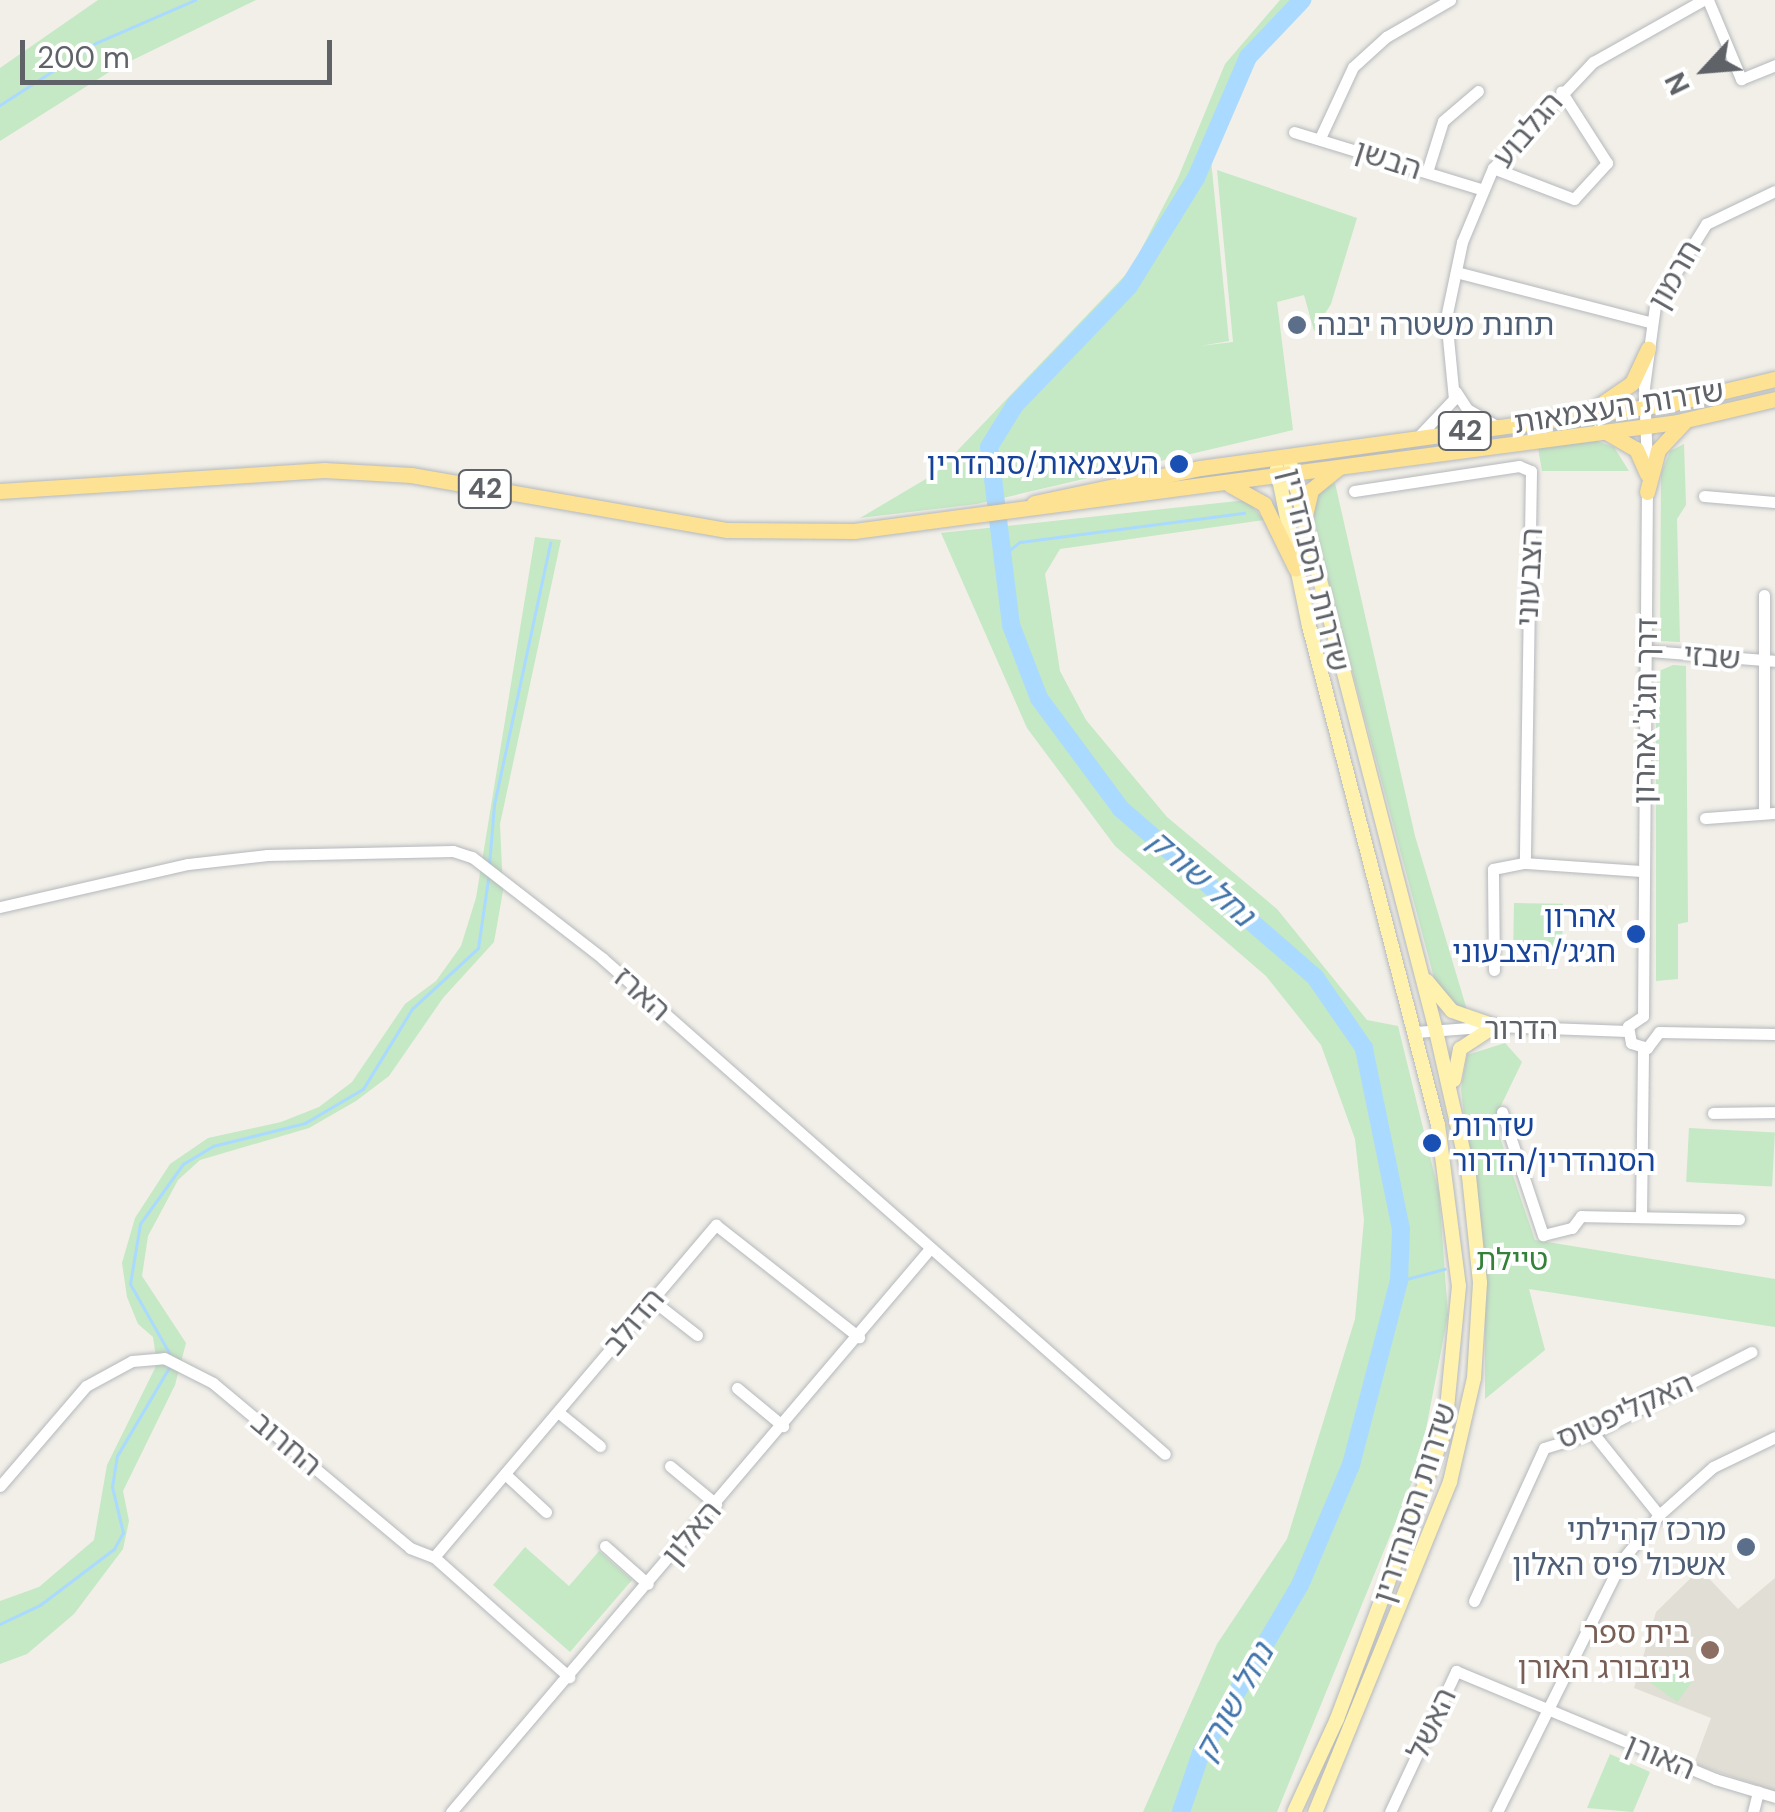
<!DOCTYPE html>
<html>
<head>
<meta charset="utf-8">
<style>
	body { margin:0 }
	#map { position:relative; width:1775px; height:1812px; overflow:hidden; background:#f1efe8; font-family:"DM Sans","Noto Sans Hebrew",sans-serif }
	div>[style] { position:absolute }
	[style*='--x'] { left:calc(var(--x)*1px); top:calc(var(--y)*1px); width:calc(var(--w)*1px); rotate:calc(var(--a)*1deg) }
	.education>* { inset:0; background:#e1ded6 }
	.green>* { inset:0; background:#c5e8c5; transform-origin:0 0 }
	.stream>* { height:2.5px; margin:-1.25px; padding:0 1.25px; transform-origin:1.25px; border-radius:1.25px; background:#aadaff }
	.river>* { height:18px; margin:-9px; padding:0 9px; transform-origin:9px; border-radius:9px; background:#aadaff }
	.roads { filter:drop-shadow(0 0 2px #b5b8bc) drop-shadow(0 0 2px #b5b8bc) }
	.minor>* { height:11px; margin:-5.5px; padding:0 5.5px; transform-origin:5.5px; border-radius:5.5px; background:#fff }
	.major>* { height:14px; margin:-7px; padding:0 7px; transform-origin:7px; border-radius:7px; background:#fff2af }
	.highway>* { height:15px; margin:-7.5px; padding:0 7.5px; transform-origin:7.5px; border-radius:7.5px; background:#fde293 }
	.dots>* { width:28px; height:28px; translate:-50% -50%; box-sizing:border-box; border:5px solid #fff; border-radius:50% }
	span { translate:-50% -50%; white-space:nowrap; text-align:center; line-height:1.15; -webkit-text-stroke:8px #fff; paint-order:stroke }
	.shield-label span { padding:2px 8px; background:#fff; border:2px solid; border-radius:8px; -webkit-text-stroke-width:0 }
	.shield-label { font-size:28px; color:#5f6368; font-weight:700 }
	.street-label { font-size:30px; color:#5f6368 }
	.service-label { font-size:30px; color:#4e5e75 }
	.left { translate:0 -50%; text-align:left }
	.right { translate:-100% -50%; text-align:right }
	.transit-label { font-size:30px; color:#164399 }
	.park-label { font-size:30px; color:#348238 }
	.education-label { font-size:30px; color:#785e54 }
	.water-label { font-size:32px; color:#4174aa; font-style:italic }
	.north { position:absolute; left:1655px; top:20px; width:100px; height:100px; -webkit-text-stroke:8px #fff; paint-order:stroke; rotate:244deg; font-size:28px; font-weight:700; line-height:40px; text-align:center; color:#5f6368 }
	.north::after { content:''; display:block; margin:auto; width:35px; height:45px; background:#5f6368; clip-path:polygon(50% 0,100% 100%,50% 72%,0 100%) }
	.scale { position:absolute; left:20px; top:40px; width:312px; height:45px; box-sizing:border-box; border:5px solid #5f6368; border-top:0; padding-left:12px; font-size:30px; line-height:35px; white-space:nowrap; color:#5f6368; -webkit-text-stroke:8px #fff; paint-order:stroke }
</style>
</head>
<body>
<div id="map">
	<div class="education">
		<div style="clip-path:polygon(1700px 1569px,1738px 1609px,1775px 1578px,1775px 1791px,1694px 1764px,1711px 1718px,1634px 1688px,1656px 1612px)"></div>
	</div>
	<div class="green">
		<div style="clip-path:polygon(98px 0,256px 0,114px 69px,0 141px,0 68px)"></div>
		<div style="clip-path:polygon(1280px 0,1309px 0,1235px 72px,1211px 160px,1229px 341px,1200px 346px,1233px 342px,1217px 170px,1357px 218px,1331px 304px,1314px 331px,1304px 295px,1277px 302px,1293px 430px,977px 504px,860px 518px,936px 473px,1131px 269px,1178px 178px,1225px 64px)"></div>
		<div style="clip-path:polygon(1597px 441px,1614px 447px,1629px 471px,1542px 471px,1538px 448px)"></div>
		<div style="clip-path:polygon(1684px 444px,1686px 505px,1677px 519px,1680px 642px,1660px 641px,1661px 474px,1670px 451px)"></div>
		<div style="clip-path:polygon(1335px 483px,1415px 836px,1467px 1010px,1458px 1010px,1437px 989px,1327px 576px,1313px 514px,1319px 490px)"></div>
		<div style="clip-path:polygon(1247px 500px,1264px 520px,1060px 549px,1045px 574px,1060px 671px,1086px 720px,1167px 817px,1277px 909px,1367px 1020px,1398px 1026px,1439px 1193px,1448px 1315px,1419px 1465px,1277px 1812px,1143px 1812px,1217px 1644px,1287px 1539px,1355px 1319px,1364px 1220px,1355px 1139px,1321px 1045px,1266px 976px,1115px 846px,1027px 728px,941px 533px)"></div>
		<div style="clip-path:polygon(535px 537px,561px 540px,500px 824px,503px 891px,494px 942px,443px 998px,389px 1076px,356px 1101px,309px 1128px,200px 1160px,178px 1180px,148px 1236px,142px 1276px,186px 1343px,175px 1385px,123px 1491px,129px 1521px,123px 1549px,74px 1614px,27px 1654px,0 1664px,0 1601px,39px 1587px,94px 1540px,107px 1465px,157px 1364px,153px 1337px,138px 1324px,127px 1297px,122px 1263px,135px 1218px,170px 1164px,208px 1138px,281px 1122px,319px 1107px,352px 1082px,405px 1004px,436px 981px,461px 946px,476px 898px)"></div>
		<div style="clip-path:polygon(1673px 665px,1686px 666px,1688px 922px,1678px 924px,1678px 979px,1656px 981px,1656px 687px,1659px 671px)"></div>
		<div style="left:1514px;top:903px;width:49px;height:50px;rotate:1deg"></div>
		<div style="clip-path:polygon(1505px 1043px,1522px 1062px,1494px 1120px,1535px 1240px,1775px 1279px,1775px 1327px,1529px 1289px,1545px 1350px,1485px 1399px,1485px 1302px,1461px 1089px,1467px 1055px)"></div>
		<div style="left:1689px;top:1128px;width:86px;height:54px;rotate:3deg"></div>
		<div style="clip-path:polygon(525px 1547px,569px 1586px,599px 1551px,632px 1580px,570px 1652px,493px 1585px)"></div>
		<div style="left:1662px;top:1660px;width:37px;height:25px;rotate:36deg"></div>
		<div style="clip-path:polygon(1610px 1754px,1650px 1772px,1633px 1812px,1587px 1808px)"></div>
	</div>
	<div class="stream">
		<div style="--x:0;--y:105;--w:114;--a:-32.9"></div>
		<div style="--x:96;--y:43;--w:108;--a:-23.5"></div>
		<div style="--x:998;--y:559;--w:28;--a:-38"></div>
		<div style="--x:1020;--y:542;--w:226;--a:-7.4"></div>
		<div style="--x:489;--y:865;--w:60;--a:-85.2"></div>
		<div style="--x:494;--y:805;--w:268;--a:-77.9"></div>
		<div style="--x:1399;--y:1281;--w:47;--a:-14.9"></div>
		<div style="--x:169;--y:1353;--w:79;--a:-119.5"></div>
		<div style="--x:130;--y:1284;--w:61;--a:-80.5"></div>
		<div style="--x:140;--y:1224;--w:74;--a:-54.4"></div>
		<div style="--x:183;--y:1164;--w:35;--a:-31"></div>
		<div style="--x:213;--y:1146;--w:95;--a:-14"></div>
		<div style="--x:305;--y:1123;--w:67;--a:-30.4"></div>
		<div style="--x:363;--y:1089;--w:94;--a:-58.5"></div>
		<div style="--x:412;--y:1009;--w:90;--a:-42.7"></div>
		<div style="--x:478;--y:948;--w:76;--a:-81.7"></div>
		<div style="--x:0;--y:1624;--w:44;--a:-25.4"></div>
		<div style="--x:40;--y:1605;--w:93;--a:-37.1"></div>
		<div style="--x:114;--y:1549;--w:18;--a:-61"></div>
		<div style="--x:123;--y:1533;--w:47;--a:-103.4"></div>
		<div style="--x:112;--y:1487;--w:31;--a:-81"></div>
		<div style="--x:117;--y:1456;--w:104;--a:-59.5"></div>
	</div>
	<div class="river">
		<div style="--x:1181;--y:1812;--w:62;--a:-71.3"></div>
		<div style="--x:1201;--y:1753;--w:195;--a:-59.5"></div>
		<div style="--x:1300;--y:1585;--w:130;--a:-67"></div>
		<div style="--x:1351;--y:1465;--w:190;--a:-75.4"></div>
		<div style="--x:1399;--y:1281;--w:52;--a:-87.8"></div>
		<div style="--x:1401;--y:1229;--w:185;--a:-101.6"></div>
		<div style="--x:1364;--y:1048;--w:86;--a:-124.6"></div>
		<div style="--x:1315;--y:977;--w:257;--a:-139.1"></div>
		<div style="--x:1121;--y:809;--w:138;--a:-126.5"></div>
		<div style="--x:1039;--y:698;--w:78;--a:-111"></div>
		<div style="--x:1011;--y:625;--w:179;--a:-97"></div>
		<div style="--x:989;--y:447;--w:49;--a:-58.2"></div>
		<div style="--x:1015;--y:405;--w:165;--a:-46.2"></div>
		<div style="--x:1129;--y:286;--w:127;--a:-58.2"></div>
		<div style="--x:1196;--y:178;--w:132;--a:-66.7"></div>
		<div style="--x:1248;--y:57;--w:79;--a:-46.5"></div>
	</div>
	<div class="roads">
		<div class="minor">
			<div style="--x:1708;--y:0;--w:86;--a:67.3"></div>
			<div style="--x:1741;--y:79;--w:37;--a:-22"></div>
			<div style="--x:1294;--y:132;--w:195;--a:17"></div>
			<div style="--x:1320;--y:138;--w:78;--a:-65.1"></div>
			<div style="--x:1353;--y:67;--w:45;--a:-42.3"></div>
			<div style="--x:1386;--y:37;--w:74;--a:-30"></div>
			<div style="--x:1493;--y:168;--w:87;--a:20.9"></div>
			<div style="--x:1574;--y:199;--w:49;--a:-47.5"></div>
			<div style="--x:1607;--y:163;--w:85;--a:-122.6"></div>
			<div style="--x:1427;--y:172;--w:53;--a:-72.6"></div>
			<div style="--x:1443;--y:121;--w:46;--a:-40.6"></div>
			<div style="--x:1456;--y:272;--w:199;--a:14.5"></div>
			<div style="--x:1456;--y:392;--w:20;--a:57"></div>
			<div style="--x:1467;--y:409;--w:34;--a:30"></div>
			<div style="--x:1417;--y:438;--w:54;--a:-46.5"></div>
			<div style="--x:1454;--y:399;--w:81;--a:-95.6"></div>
			<div style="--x:1446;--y:318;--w:78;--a:-78.1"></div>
			<div style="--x:1462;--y:242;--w:80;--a:-67.3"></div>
			<div style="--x:1493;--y:168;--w:146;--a:-46.7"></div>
			<div style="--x:1593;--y:62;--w:126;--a:-29.4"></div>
			<div style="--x:1647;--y:467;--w:80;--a:-92.1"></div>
			<div style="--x:1644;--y:387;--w:82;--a:-82.3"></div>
			<div style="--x:1655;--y:306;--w:97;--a:-58.1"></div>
			<div style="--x:1706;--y:224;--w:76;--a:-25.6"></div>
			<div style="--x:1354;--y:491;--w:167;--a:-8.6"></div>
			<div style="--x:1519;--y:466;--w:13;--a:23"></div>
			<div style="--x:1531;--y:471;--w:392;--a:90.9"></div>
			<div style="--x:1525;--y:863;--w:118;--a:3.9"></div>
			<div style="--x:1704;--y:496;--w:71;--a:4.8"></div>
			<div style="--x:1764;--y:595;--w:218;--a:90"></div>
			<div style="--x:1649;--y:651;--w:126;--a:4.5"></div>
			<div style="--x:1705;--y:818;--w:70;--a:-4.1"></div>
			<div style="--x:0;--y:907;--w:193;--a:-12.9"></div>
			<div style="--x:188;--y:864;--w:80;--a:-6.5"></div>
			<div style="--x:267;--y:855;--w:186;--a:-1.2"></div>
			<div style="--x:453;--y:851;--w:20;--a:18"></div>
			<div style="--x:472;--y:857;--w:165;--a:37.8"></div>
			<div style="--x:602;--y:958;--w:750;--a:41.38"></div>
			<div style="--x:1494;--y:970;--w:101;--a:-90.6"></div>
			<div style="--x:1493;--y:869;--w:33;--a:-11"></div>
			<div style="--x:1643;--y:1016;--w:531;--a:-89.57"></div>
			<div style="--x:1643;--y:1016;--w:18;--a:146"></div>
			<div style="--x:1628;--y:1026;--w:17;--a:80"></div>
			<div style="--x:1631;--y:1043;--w:17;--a:17"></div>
			<div style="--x:1647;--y:1048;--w:20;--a:-53"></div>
			<div style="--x:1416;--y:1032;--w:79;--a:-4.3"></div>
			<div style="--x:1495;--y:1026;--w:132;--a:2.2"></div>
			<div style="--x:1659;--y:1032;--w:116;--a:1"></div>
			<div style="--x:1502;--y:1112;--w:130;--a:71.6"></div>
			<div style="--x:1543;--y:1235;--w:30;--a:-14"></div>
			<div style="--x:1572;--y:1228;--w:15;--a:-53"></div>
			<div style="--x:1581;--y:1216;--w:158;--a:1.1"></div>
			<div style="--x:1713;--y:1113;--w:62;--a:-0.9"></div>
			<div style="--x:1641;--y:1217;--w:169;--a:-89.3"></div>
			<div style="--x:652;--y:1300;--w:57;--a:37.9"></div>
			<div style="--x:737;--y:1388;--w:60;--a:39.6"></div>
			<div style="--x:558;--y:1412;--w:54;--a:39"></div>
			<div style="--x:1593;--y:1433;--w:105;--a:51.2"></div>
			<div style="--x:670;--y:1466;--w:60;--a:39.6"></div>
			<div style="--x:505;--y:1474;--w:56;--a:42.8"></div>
			<div style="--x:0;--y:1486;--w:132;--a:-49.3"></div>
			<div style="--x:86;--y:1386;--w:52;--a:-28.5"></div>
			<div style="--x:132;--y:1361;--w:32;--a:-5"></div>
			<div style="--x:164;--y:1358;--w:55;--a:27"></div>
			<div style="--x:213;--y:1383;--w:257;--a:39.9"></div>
			<div style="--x:410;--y:1548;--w:26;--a:21"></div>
			<div style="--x:434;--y:1557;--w:181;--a:41.6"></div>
			<div style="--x:605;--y:1546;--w:57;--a:41.5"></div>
			<div style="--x:434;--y:1557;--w:436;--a:-49.7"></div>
			<div style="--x:716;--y:1225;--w:182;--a:38.1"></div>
			<div style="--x:1474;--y:1601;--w:168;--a:-65.4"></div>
			<div style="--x:1544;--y:1448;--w:51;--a:-17"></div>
			<div style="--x:1593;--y:1433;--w:178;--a:-27.1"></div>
			<div style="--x:451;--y:1812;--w:736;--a:-49.63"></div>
			<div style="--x:1390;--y:1812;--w:156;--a:-64.9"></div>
			<div style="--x:1456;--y:1671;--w:281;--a:22.6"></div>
			<div style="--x:1715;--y:1779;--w:63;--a:16.7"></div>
			<div style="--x:1497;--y:1812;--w:281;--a:-63.6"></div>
			<div style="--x:1622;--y:1560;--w:58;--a:-50.6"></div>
			<div style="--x:1659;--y:1515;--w:72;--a:-41.6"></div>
			<div style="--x:1713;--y:1467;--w:69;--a:-25.8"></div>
			<div style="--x:1753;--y:1812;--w:21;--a:-76"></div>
		</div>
		<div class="major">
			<div style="--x:1290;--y:463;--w:586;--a:75.58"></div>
			<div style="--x:1436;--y:1031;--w:149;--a:77.2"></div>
			<div style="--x:1469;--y:1176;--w:108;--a:84.1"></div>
			<div style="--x:1480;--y:1283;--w:95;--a:93.6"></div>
			<div style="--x:1474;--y:1378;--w:107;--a:103"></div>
			<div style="--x:1450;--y:1482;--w:357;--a:112.2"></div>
			<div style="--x:1277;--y:469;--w:160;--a:78.5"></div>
			<div style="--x:1309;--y:626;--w:515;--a:75.51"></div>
			<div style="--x:1438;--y:1125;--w:162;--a:82.6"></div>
			<div style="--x:1459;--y:1286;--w:145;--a:95.6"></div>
			<div style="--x:1445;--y:1430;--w:309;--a:110.5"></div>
			<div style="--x:1337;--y:1719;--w:102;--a:114.8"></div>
			<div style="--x:1427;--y:981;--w:39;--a:50"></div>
			<div style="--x:1452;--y:1011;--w:46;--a:19.2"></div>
			<div style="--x:1454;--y:1080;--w:32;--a:-79"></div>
			<div style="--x:1460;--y:1049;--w:42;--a:-33.3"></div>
		</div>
		<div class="highway">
			<div style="--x:1597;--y:407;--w:42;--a:-34.4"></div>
			<div style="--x:1632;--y:383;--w:38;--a:-65"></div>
			<div style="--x:1606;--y:432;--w:34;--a:30"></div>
			<div style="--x:1636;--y:449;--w:27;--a:66"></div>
			<div style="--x:1230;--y:485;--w:39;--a:29"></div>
			<div style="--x:1264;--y:504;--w:72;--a:63.8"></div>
			<div style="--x:0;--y:491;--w:325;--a:-3.7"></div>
			<div style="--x:324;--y:470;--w:87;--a:3.3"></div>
			<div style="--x:411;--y:475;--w:321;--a:9.9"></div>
			<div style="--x:727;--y:530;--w:127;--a:0.5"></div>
			<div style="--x:854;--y:531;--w:830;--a:-7.54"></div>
			<div style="--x:1677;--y:422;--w:101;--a:-13.2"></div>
			<div style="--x:1647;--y:492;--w:43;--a:-75.3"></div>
			<div style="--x:1658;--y:450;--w:37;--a:-47"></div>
			<div style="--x:1034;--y:503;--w:170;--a:-11.9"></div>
			<div style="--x:1200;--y:468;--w:478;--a:-7.8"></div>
			<div style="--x:1674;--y:403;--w:104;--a:-13.4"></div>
			<div style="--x:1304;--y:520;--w:31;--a:-77"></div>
			<div style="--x:1311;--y:490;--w:35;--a:-39"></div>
		</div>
	</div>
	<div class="dots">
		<div style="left:1297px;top:325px;background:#5c6f8a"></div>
		<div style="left:1179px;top:464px;background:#1a4fb4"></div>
		<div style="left:1636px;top:934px;background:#1a4fb4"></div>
		<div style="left:1432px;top:1143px;background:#1a4fb4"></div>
		<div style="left:1746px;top:1547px;background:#5c6f8a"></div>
		<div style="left:1710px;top:1650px;background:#8d6e63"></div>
	</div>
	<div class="shield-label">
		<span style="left:1465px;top:431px">42</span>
		<span style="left:485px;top:489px">42</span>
	</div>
	<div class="street-label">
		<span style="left:1528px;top:130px;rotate:-49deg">הגלבוע</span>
		<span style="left:1388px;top:160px;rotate:18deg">הבשן</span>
		<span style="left:1675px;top:275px;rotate:-60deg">חרמון</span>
		<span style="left:1619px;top:407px;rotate:-9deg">שדרות העצמאות</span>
		<span style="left:1314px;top:570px;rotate:76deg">שדרות הסנהדרין</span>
		<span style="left:1530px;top:577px;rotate:-87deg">הצבעוני</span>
		<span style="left:1712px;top:657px;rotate:5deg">שבזי</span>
		<span style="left:1646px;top:711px;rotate:-89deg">דרך חג'ג' אהרון</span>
		<span style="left:642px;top:994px;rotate:42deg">הארז</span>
		<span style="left:1521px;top:1029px">הדרור</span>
		<span style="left:634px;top:1322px;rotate:-50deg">הדולב</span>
		<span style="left:1625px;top:1411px;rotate:-24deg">האקליפטוס</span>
		<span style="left:286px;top:1444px;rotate:40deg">החרוב</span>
		<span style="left:1415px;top:1503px;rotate:-72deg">שדרות הסנהדרין</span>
		<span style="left:692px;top:1533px;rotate:-50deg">האלון</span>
		<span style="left:1432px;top:1724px;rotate:-65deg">האשל</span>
		<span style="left:1660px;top:1757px;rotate:23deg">האורן</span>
	</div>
	<div class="service-label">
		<span class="left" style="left:1317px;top:325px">תחנת משטרה יבנה</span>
		<span class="right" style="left:1726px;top:1547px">מרכז קהילתי<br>אשכול פיס האלון</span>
	</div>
	<div class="transit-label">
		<span class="right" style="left:1159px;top:464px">העצמאות/סנהדרין</span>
		<span class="right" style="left:1616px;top:934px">אהרון<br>חג׳ג׳/הצבעוני</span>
		<span class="left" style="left:1452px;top:1143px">שדרות<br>הסנהדרין/הדרור</span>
	</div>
	<div class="park-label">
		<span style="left:1512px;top:1260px">טיילת</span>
	</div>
	<div class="education-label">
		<span class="right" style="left:1690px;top:1650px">בית ספר<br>גינזבורג האורן</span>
	</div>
	<div class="water-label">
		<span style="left:1201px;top:878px;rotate:41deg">נחל שורק</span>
		<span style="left:1234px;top:1702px;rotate:-61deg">נחל שורק</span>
	</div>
	<div class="north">N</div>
	<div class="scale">200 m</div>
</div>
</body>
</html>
